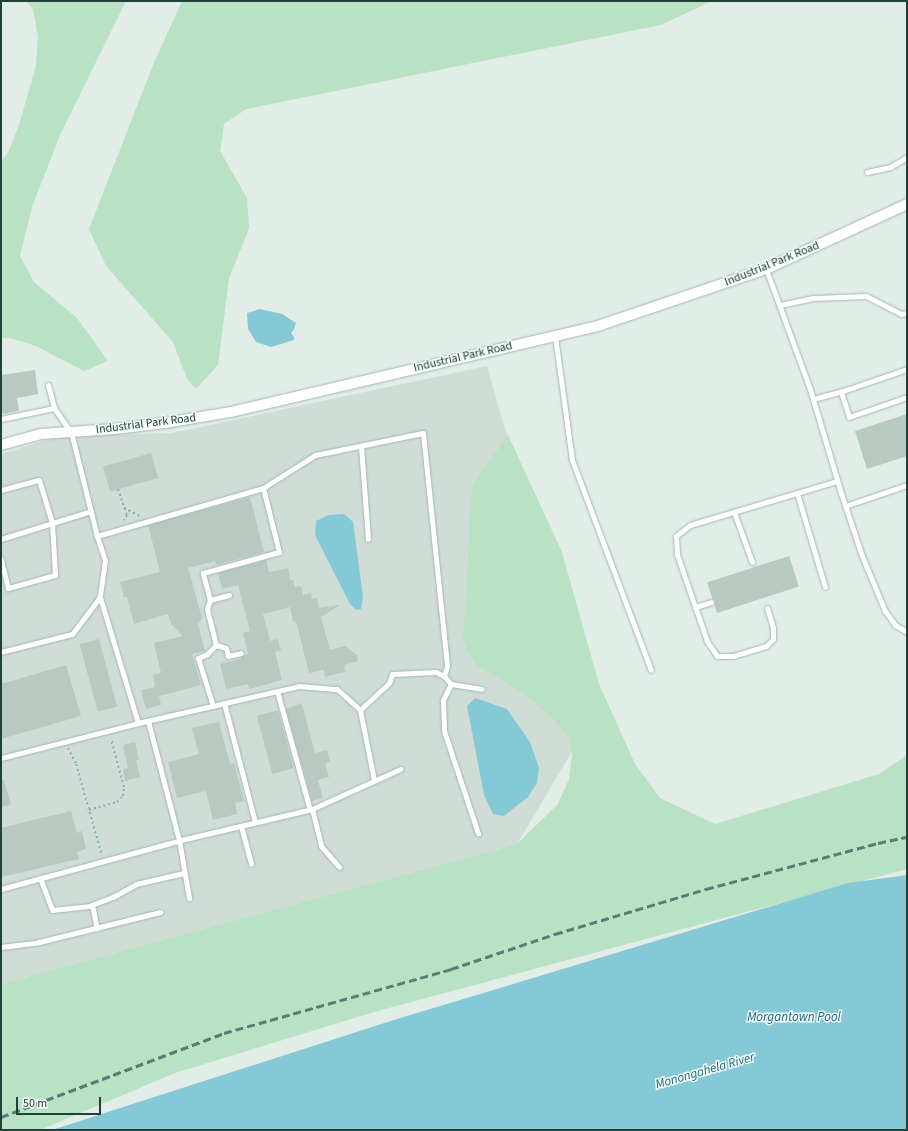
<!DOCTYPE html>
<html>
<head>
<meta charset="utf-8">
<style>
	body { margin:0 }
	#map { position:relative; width:908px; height:1131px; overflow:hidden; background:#e2ede8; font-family:"Source Sans 3",sans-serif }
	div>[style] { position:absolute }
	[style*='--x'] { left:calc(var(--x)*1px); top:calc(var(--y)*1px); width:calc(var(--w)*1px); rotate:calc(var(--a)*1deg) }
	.built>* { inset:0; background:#d0ddd7 }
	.green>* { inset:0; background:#b9e1c4 }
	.water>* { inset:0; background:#85c9d7 }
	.building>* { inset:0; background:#b7c9c1; transform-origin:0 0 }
	.path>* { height:2px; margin-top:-1px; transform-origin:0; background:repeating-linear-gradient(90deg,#7fb4a4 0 2px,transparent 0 5px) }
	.roads { filter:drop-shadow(0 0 1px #a4b6b0) drop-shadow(0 0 1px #a4b6b0) }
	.service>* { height:5px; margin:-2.5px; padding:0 2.5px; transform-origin:2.5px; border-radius:2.5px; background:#fff }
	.minor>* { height:10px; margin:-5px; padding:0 5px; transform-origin:5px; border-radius:5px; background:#fff }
	.rail>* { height:3px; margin-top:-1.5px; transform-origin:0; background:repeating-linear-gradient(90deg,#5b7c73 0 8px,transparent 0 12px) }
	span { translate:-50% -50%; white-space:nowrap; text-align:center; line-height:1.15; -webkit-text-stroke:3px #f3f9f6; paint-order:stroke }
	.street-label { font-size:12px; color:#204038 }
	.water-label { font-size:13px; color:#146e82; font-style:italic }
	.frame { position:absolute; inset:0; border:2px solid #204038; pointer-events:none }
	.scale { position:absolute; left:16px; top:1097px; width:85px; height:18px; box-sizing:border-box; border:2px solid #204038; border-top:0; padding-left:5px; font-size:12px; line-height:14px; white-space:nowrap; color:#204038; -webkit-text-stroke:3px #f3f9f6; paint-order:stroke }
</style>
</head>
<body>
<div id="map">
	<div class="built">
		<div style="clip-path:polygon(487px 366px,589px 723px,517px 844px,1px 984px,1px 454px,59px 436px,172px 433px)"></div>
	</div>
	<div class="green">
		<div style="clip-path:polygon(26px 1px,126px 1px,60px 135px,32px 207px,20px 256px,34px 282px,77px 318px,108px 361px,84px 371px,36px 346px,11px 338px,1px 338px,1px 161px,9px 151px,19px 125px,36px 66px,38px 37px,33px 9px)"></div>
		<div style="clip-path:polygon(182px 1px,712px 1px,661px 25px,246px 109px,224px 124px,220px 151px,247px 198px,249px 228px,229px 279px,218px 365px,196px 389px,187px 379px,173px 342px,106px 266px,89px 229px,153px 65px)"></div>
		<div style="clip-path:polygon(508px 435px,562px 552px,599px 684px,635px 764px,660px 798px,715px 824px,879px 774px,907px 755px,907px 869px,374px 1012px,175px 1073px,40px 1130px,1px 1130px,1px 984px,517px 844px,558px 804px,569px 779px,572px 753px,569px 738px,551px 717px,531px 699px,474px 663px,463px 641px,472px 486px)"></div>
	</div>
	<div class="water">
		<div style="clip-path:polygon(260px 309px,282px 314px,296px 323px,294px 329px,291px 333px,294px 337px,294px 340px,271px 347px,256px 342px,248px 329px,247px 313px)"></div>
		<div style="clip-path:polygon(344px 514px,353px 522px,363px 597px,361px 609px,356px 610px,350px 604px,315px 535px,316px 521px,329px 515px)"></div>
		<div style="clip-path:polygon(475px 698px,507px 709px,530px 742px,539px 768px,537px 783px,528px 797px,504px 816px,493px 814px,484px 795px,467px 706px)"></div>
		<div style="clip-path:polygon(907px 875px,907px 1130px,52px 1130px,397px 1019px,848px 883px)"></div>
	</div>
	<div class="building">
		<div style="clip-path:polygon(35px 370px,38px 394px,17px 398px,19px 411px,3px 414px,1px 409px,1px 375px)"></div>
		<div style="clip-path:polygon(907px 414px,907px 456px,867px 469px,855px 431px)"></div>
		<div style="left:151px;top:453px;width:26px;height:50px;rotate:74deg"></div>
		<div style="clip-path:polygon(250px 497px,264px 552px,216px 565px,215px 561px,188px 568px,202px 618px,198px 624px,205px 651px,192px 654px,201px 685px,159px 696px,161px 705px,146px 709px,141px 690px,155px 687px,153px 675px,161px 673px,154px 643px,183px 636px,171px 624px,168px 614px,134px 624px,127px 597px,124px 597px,120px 582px,160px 572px,148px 525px)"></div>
		<div style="left:789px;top:556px;width:32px;height:86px;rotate:72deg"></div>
		<div style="clip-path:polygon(266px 560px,269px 572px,288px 568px,290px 580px,293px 580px,295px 587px,301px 586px,303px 595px,311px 593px,312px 599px,317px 598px,319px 608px,340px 605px,321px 617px,330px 650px,345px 646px,357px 655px,358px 661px,344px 665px,345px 672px,325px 677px,324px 670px,309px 673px,296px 621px,293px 622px,290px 607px,263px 614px,270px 641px,278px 639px,281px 651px,275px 652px,282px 680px,249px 689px,248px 684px,226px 689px,220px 664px,241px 659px,241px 657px,248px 654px,243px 633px,250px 631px,238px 585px,222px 589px,218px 573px)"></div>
		<div style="left:99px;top:639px;width:70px;height:20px;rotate:75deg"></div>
		<div style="clip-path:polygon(66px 665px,81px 716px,1px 739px,1px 684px)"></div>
		<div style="clip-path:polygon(302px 703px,315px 753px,327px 750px,330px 762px,325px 763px,329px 777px,318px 780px,323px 798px,312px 801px,286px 709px)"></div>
		<div style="left:278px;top:710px;width:60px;height:22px;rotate:75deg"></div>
		<div style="clip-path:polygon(219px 722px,230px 764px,234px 763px,244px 801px,235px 803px,237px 814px,213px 820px,206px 791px,177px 798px,168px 762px,199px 754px,192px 728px)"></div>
		<div style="clip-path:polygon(135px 742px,139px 760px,136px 760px,140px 777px,125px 781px,123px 769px,128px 768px,123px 745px)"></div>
		<div style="clip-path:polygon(1px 780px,4px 780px,11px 805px,1px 807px)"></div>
		<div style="clip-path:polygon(71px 811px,77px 833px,82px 831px,86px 849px,77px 852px,79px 859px,1px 877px,1px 828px)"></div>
	</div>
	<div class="path">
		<div style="--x:118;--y:489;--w:28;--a:71"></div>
		<div style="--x:127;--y:515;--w:6;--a:121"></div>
		<div style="--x:124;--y:508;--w:18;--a:27"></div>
		<div style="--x:68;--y:748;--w:18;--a:63"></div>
		<div style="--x:76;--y:764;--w:95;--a:74.1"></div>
		<div style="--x:89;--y:810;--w:29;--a:-16"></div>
		<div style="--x:117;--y:802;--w:8;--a:-45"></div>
		<div style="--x:123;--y:796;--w:9;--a:-84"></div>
		<div style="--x:124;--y:787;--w:50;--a:-105.2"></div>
	</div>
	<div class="roads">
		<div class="service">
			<div style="--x:867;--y:172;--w:24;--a:-12"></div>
			<div style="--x:890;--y:167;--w:20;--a:-30"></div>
			<div style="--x:766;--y:269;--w:128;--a:69.9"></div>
			<div style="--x:810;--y:389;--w:109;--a:73.4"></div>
			<div style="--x:841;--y:493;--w:66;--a:71.6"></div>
			<div style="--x:862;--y:556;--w:60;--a:67.3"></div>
			<div style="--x:885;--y:611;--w:17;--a:54"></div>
			<div style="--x:895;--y:625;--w:14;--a:30"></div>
			<div style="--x:780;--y:305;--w:35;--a:-12"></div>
			<div style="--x:814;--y:298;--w:52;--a:-2.2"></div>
			<div style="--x:866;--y:296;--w:39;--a:27"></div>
			<div style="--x:901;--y:314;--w:6;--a:-9"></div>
			<div style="--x:555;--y:336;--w:125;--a:82.2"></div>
			<div style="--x:572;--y:460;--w:224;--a:69.4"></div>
			<div style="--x:48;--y:385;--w:24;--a:75"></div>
			<div style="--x:841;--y:392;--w:26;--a:72"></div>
			<div style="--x:849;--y:417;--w:61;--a:-19"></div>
			<div style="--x:813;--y:399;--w:31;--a:-15"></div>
			<div style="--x:843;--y:391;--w:68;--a:-19"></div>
			<div style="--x:1;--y:419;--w:54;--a:-11.7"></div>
			<div style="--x:54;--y:408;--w:29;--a:55"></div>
			<div style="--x:71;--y:432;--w:107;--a:76"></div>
			<div style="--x:97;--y:536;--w:25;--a:72"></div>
			<div style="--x:105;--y:560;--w:37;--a:98"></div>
			<div style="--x:100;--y:597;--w:46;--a:127.1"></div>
			<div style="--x:72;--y:634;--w:73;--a:165.8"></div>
			<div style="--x:361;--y:446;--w:93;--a:85.7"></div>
			<div style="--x:1;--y:490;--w:39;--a:-15"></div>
			<div style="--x:39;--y:480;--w:45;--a:73.2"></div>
			<div style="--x:52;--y:523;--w:52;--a:86.7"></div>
			<div style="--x:55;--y:575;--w:49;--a:164.5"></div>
			<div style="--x:8;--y:588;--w:30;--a:-104"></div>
			<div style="--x:797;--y:493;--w:98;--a:73.4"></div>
			<div style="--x:845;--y:506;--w:65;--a:-18.7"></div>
			<div style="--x:734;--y:512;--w:53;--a:70.2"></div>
			<div style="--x:97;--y:536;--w:173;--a:-16.1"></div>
			<div style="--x:263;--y:488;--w:62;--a:-32.4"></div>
			<div style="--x:315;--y:455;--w:110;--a:-11.5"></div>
			<div style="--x:423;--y:433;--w:234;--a:84.1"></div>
			<div style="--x:447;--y:666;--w:10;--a:107"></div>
			<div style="--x:444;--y:676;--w:9;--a:-153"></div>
			<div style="--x:436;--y:672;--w:44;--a:177.4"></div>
			<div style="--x:392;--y:674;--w:9;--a:108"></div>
			<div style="--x:389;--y:683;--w:40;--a:137"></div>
			<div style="--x:1;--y:539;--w:94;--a:-17.3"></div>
			<div style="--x:229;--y:595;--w:20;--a:165"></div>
			<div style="--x:210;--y:600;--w:28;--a:-105"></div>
			<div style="--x:203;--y:573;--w:79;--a:-15.4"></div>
			<div style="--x:279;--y:552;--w:66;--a:-104"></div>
			<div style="--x:210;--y:600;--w:9;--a:108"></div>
			<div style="--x:207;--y:609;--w:37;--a:76"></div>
			<div style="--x:695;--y:607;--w:17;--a:-17"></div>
			<div style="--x:767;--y:608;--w:21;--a:73"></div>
			<div style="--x:773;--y:628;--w:11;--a:90"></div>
			<div style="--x:773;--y:639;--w:10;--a:135"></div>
			<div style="--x:766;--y:646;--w:34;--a:163"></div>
			<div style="--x:733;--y:656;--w:16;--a:180"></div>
			<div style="--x:717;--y:656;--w:18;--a:-124"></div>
			<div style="--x:707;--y:641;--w:36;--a:-109"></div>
			<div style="--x:695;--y:607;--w:56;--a:-108.8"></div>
			<div style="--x:677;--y:554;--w:18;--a:-93"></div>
			<div style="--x:676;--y:536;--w:18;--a:-38"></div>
			<div style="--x:690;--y:525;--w:153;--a:-16.7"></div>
			<div style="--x:444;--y:676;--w:11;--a:49"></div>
			<div style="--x:451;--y:684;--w:18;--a:117"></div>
			<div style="--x:443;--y:700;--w:31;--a:88"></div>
			<div style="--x:444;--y:731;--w:108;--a:71.6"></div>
			<div style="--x:451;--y:684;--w:31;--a:9"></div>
			<div style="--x:277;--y:691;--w:123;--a:74.5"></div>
			<div style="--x:224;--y:703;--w:123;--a:75.4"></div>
			<div style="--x:213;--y:706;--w:50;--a:-107.4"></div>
			<div style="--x:198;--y:658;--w:10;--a:-24"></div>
			<div style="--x:207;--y:654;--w:13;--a:-45"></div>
			<div style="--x:216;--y:645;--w:10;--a:17"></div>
			<div style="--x:226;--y:648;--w:8;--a:76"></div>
			<div style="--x:228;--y:656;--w:13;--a:-13"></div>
			<div style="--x:148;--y:721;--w:123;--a:75.4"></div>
			<div style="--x:179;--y:840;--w:59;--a:80.2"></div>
			<div style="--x:138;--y:723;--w:165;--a:-12.9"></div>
			<div style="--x:299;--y:686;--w:38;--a:5"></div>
			<div style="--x:337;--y:689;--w:31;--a:42"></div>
			<div style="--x:360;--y:710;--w:71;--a:78.7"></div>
			<div style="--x:1;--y:758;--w:141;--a:-14.3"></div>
			<div style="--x:138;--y:723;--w:132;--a:-106.8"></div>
			<div style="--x:312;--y:809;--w:38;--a:76"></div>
			<div style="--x:321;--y:846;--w:28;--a:49"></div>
			<div style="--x:241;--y:826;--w:39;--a:75"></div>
			<div style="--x:40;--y:878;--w:34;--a:69"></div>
			<div style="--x:52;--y:910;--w:37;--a:-6"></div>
			<div style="--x:89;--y:906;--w:26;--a:-21"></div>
			<div style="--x:113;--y:897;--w:26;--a:-29"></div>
			<div style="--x:136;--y:884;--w:49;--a:-12.9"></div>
			<div style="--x:1;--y:889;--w:187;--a:-15.2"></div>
			<div style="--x:181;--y:840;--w:135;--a:-13.3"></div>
			<div style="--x:312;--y:809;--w:97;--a:-24.4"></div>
			<div style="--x:92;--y:905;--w:24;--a:78"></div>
			<div style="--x:1;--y:947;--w:38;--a:-7"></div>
			<div style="--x:39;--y:942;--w:125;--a:-13.9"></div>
		</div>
		<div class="minor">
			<div style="--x:1;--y:445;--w:41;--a:-15.4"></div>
			<div style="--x:41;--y:434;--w:74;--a:-3.9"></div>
			<div style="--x:115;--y:429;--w:50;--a:-6.8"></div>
			<div style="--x:165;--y:423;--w:67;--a:-9.5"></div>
			<div style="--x:231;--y:412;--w:380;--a:-13.2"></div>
			<div style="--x:601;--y:325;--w:174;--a:-18.7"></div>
			<div style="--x:766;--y:269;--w:155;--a:-24.7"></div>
		</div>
	</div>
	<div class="rail">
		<div style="--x:1;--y:1117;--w:238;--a:-20.6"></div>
		<div style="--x:224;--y:1033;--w:236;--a:-15.7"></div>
		<div style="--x:451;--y:969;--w:110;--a:-18.6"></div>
		<div style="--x:555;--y:934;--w:158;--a:-16.6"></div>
		<div style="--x:706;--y:889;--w:178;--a:-15"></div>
		<div style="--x:878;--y:843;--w:30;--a:-12"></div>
	</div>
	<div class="street-label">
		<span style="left:772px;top:264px;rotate:-22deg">Industrial Park Road</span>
		<span style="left:463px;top:357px;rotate:-13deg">Industrial Park Road</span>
		<span style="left:146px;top:424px;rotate:-7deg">Industrial Park Road</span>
	</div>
	<div class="water-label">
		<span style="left:794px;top:1017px">Morgantown Pool</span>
		<span style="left:705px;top:1071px;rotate:-16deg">Monongahela River</span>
	</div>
	<div class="frame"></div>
	<div class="scale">50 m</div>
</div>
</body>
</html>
